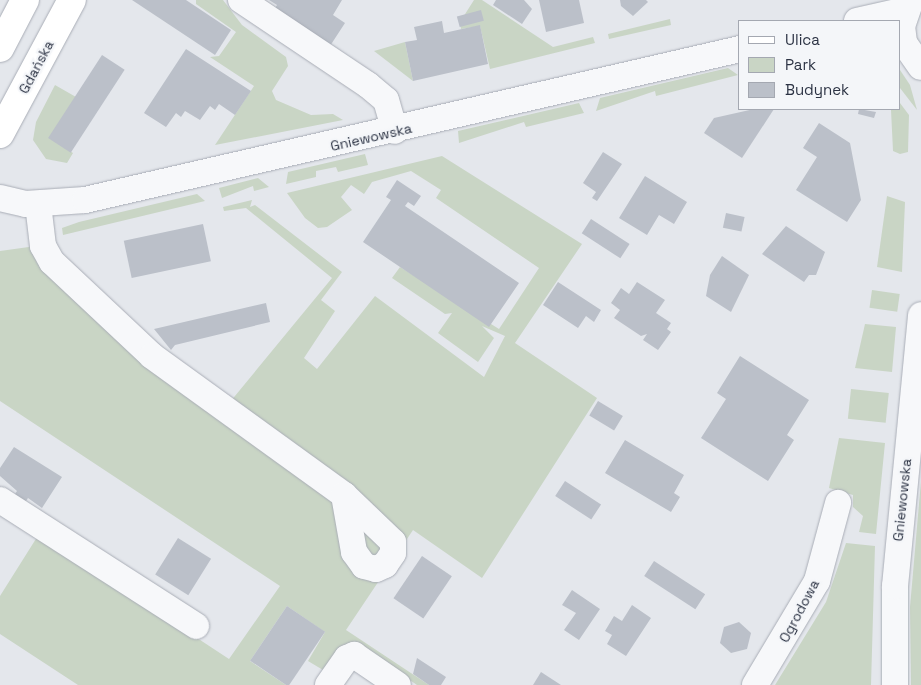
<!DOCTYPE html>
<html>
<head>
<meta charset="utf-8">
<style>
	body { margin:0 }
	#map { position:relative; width:921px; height:685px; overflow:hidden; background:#e4e7ec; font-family:"Space Grotesk",sans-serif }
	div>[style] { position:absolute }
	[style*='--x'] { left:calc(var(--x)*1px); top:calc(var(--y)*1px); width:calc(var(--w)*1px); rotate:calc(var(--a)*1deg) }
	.green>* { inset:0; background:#c9d5c5; transform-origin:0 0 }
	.building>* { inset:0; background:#bbc0c9; transform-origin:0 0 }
	.roads { filter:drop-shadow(0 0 1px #a9adb6) drop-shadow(0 0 1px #a9adb6) }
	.minor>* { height:26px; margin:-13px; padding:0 13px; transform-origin:13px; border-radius:13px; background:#f7f8fa }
	.major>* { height:28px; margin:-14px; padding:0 14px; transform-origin:14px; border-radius:14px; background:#fff }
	span { translate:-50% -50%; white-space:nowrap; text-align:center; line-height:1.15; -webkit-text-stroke:4.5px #f4f6f9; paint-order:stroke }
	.street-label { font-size:14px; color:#2c3344 }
	.legend { position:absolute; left:738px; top:20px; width:162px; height:90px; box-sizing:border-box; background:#f4f6f9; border:1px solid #a4a8b1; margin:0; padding:6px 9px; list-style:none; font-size:15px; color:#2c3344 }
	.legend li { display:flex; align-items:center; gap:10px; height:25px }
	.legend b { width:25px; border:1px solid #a4a8b1 }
</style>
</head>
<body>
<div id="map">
	<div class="green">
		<div style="clip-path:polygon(196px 0,223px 0,242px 25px,286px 57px,288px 66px,272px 91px,276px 100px,311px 115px,333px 114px,343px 120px,215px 145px,254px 86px,210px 57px,219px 56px,236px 32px,196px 4px)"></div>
		<div style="clip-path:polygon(474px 0,482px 0,553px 47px,593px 37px,595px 43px,490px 69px,480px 26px,461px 29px,460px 22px)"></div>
		<div style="clip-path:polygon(670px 19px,671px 25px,609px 39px,608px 34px)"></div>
		<div style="clip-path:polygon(405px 42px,413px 81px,374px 51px)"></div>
		<div style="clip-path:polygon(728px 68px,738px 75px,656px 96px,655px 91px,596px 111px,600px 98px)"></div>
		<div style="clip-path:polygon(900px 70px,910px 85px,917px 110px,900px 88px)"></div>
		<div style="clip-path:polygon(55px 85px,76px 97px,50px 138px,73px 153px,67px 163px,46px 159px,33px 140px,36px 122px)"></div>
		<div style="clip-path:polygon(579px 103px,584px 113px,526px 127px,524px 122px,459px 143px,458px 131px)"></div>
		<div style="clip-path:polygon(900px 103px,909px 115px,908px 152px,900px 154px,893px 151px,891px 110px,900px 109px)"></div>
		<div style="clip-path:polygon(365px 154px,368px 165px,338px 172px,336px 167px,316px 171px,316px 177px,286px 184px,288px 172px)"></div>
		<div style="clip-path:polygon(442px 156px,582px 244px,515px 343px,597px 398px,482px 578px,413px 530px,346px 630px,429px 685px,417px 685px,357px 644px,323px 670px,308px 661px,325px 632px,287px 606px,250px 661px,286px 685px,78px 685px,0 634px,0 596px,39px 534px,229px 659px,280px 586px,0 401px,0 251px,36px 246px,119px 320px,230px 402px,332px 278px,246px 208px,224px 211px,223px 207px,252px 200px,250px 207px,255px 205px,342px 272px,321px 300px,335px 311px,304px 358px,317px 369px,375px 296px,484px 377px,505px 336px,482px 326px,494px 338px,478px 362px,438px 333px,452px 313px,445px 314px,392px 278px,400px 267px,499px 329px,539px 268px,436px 198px,441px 190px,411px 171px,372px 182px,364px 194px,351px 185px,341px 197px,352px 210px,327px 227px,318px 228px,305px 218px,287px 193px)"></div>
		<div style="clip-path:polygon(258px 178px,269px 187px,254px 191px,253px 186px,222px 198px,219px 188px)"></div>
		<div style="clip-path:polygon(197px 194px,205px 201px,63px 235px,62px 228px,79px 222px)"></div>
		<div style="clip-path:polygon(887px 196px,905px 202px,902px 272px,877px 267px)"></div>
		<div style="left:872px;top:290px;width:28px;height:18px;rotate:8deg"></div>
		<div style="clip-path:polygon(865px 324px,896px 327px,892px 372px,855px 368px)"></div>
		<div style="left:851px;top:389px;width:38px;height:30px;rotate:6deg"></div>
		<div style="clip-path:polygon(839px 438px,885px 443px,876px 534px,859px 532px,863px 516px,853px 507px,853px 495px,829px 488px)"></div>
		<div style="clip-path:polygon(921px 481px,921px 685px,911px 685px,910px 607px)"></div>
		<div style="clip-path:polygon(846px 543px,875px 546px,871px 685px,775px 685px,826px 602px)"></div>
	</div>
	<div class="building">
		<div style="clip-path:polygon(132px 0,186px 0,231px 30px,215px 55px)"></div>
		<div style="clip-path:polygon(269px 0,342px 0,333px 15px,345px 23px,330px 46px,274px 10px,277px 5px)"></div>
		<div style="clip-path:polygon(496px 0,524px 0,532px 9px,522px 24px,493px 5px)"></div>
		<div style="clip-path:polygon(539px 0,579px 0,584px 23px,546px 32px)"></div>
		<div style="clip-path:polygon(620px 0,646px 0,648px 2px,633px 16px,621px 6px)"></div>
		<div style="left:481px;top:10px;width:11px;height:25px;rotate:75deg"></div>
		<div style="clip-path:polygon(442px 21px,444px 33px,480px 25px,488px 64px,413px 81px,405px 42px,417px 40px,414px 27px)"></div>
		<div style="clip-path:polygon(186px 49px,251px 91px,235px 115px,219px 104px,215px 110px,210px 106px,200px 120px,185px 111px,181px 117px,176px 113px,166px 127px,144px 113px)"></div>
		<div style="left:102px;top:55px;width:27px;height:99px;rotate:33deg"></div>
		<div style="clip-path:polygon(754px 109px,774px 109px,742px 158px,704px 133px,714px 118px)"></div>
		<div style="clip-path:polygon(859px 109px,876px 112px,874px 118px,858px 114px)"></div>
		<div style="clip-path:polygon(819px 123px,850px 143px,861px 200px,847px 222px,796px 190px,817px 157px,803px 148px)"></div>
		<div style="clip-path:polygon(603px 152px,622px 164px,597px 201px,592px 198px,596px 192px,583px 183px)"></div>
		<div style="clip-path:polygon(645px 176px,687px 202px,674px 224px,659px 215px,647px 235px,619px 218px)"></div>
		<div style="clip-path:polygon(397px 180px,421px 196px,414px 206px,408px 202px,405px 206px,519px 283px,489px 327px,363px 242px,391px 200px,386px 197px)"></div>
		<div style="left:726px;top:213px;width:19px;height:15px;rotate:12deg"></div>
		<div style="left:591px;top:219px;width:46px;height:17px;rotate:33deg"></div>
		<div style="left:203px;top:224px;width:38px;height:81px;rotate:78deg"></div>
		<div style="clip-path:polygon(786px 226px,825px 252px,816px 275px,809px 275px,804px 282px,762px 254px)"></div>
		<div style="clip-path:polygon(722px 256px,749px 275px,731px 312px,706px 296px,710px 275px)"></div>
		<div style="clip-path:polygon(558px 282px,601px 310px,594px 322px,586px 316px,578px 328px,543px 305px)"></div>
		<div style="clip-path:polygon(637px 282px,665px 300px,656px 313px,671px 323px,667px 329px,671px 332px,658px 350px,643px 340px,647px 334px,641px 336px,614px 318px,620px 310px,611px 303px,621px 288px,629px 294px)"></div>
		<div style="clip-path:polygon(266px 303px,270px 322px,175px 345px,171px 350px,154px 329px)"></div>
		<div style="clip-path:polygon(740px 356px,809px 400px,787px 435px,794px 440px,768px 481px,701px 438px,726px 399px,717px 393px)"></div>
		<div style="left:598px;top:401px;width:29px;height:17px;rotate:31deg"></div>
		<div style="clip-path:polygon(625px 440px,684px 475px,674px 493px,680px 497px,671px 512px,605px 473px)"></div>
		<div style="clip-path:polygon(14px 447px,62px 477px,42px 508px,28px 498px,24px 504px,13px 497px,17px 491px,0 476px,0 468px)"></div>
		<div style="left:565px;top:481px;width:43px;height:18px;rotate:33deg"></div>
		<div style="left:178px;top:538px;width:39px;height:43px;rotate:32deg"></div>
		<div style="left:422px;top:556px;width:36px;height:51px;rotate:34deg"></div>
		<div style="left:654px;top:561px;width:61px;height:18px;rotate:33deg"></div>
		<div style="clip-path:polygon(572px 590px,600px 609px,579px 640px,564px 630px,576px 613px,562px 605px)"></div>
		<div style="clip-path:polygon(632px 605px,651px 618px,626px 656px,607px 644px,612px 635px,605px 631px,614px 616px,622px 621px)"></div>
		<div style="left:287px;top:606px;width:46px;height:66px;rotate:34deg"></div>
		<div style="clip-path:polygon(739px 622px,751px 633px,747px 649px,731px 653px,720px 643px,724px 627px)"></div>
		<div style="clip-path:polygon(417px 658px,446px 677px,441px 685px,429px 685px,413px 674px)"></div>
		<div style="clip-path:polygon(541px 672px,561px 685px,533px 685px)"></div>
	</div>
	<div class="roads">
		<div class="minor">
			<div style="--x:241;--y:0;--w:153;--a:33.8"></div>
			<div style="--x:368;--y:85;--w:23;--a:40"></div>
			<div style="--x:386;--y:100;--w:32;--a:74"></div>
			<div style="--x:911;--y:0;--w:28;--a:109"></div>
			<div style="--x:902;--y:26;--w:17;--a:83"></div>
			<div style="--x:904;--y:43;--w:29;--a:55"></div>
			<div style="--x:857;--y:21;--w:49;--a:-12.9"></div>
			<div style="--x:0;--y:198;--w:27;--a:13"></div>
			<div style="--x:26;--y:204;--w:59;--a:-3.9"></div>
			<div style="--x:85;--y:200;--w:672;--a:-12.98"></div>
			<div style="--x:38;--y:204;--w:42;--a:83.2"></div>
			<div style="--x:43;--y:246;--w:18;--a:61"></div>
			<div style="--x:52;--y:262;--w:137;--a:43.2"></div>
			<div style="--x:152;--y:356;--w:237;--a:35.9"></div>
			<div style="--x:344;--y:495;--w:58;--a:80"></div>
			<div style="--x:354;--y:552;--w:17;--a:54"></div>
			<div style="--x:364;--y:566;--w:12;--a:14"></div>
			<div style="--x:376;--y:569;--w:10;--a:-24"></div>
			<div style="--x:385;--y:565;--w:14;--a:-56"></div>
			<div style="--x:393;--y:553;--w:11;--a:-90"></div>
			<div style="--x:393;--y:542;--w:68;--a:-136.2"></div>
			<div style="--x:0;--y:500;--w:233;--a:32.7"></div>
			<div style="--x:328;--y:685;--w:33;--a:-55"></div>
			<div style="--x:347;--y:658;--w:8;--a:-23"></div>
			<div style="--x:354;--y:655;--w:53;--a:34.3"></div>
			<div style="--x:755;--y:685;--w:121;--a:-59.2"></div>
			<div style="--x:817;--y:581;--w:81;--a:-74.9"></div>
			<div style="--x:895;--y:685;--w:99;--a:-90"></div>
			<div style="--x:895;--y:586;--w:272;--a:-84.5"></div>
		</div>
		<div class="major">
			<div style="--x:0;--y:48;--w:54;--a:-62.5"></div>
			<div style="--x:0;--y:134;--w:152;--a:-61.8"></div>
		</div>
	</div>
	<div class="street-label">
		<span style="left:36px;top:67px;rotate:-62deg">Gdańska</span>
		<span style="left:371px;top:137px;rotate:-13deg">Gniewowska</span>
		<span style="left:902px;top:500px;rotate:-84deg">Gniewowska</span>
		<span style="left:799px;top:611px;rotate:-62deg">Ogrodowa</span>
	</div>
	<ul class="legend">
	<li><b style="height:6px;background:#fff"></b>Ulica</li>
	<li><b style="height:14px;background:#c9d5c5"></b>Park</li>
	<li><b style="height:14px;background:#bbc0c9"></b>Budynek</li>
	</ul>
</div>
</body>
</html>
